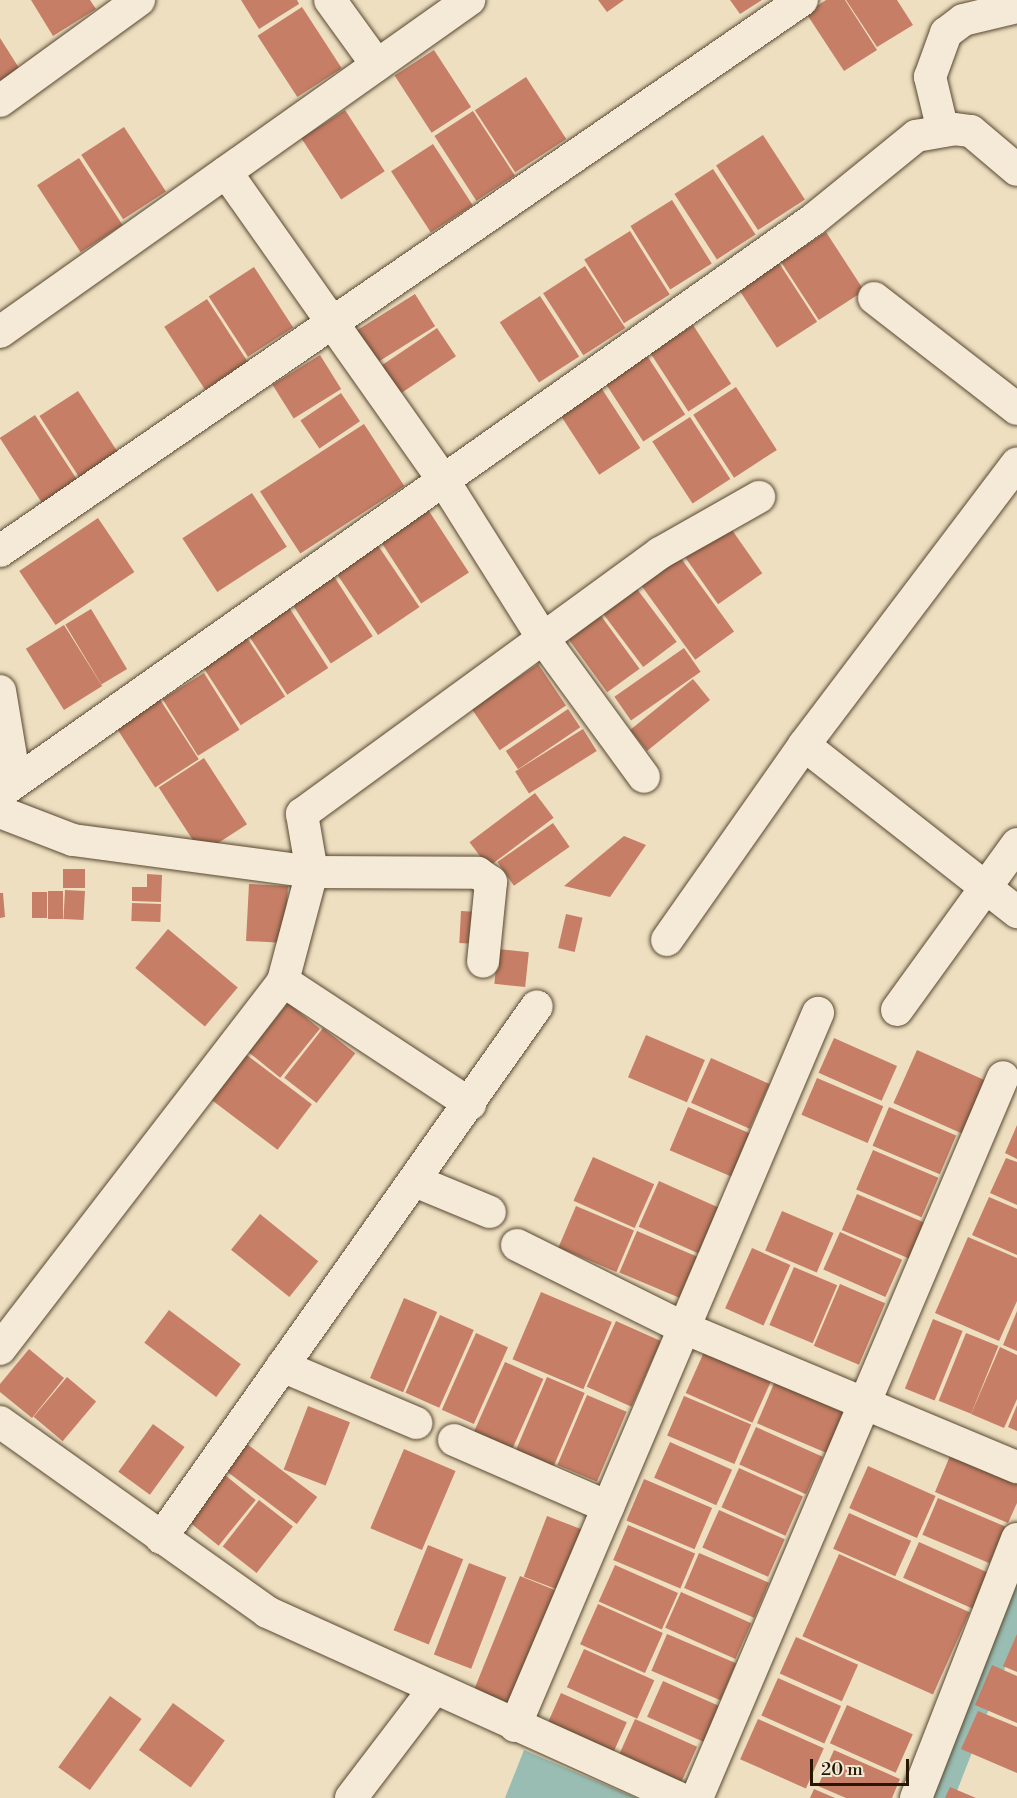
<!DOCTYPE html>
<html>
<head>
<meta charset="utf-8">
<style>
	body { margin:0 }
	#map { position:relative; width:1017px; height:1798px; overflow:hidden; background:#eedfc1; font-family:"Libre Bodoni",serif }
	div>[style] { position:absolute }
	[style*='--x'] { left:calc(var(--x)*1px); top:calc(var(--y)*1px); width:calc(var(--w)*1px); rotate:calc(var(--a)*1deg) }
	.water>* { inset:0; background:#99bdb3 }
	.canal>* { height:34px; margin:-17px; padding:0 17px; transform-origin:17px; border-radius:17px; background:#99bdb3 }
	.building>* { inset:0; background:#c77e66; transform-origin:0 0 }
	.roads { filter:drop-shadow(0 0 2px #584931) drop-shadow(0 0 2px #584931) }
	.minor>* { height:32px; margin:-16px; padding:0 16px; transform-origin:16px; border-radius:16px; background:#f4ead7 }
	span { translate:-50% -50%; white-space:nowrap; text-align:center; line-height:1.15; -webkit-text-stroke:4.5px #f4ead7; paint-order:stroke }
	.scale { position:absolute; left:810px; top:1759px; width:99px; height:27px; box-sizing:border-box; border:3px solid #261701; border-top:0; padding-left:8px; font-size:18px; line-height:21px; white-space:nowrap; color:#261701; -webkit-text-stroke:4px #f4ead7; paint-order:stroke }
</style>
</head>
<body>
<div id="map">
	<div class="water">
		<div style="clip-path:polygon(524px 1750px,636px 1798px,505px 1798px)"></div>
	</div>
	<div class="canal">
		<div style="--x:936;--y:1798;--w:223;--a:-68.7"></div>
	</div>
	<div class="building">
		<div style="clip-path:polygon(31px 0,90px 0,96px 9px,53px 36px)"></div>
		<div style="clip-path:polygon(241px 0,297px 0,299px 4px,259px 29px)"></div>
		<div style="clip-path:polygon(598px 0,624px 0,607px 12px)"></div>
		<div style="clip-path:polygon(730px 0,762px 0,740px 14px)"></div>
		<div style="clip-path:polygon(826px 0,845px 0,877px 50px,844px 71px,806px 13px)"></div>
		<div style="clip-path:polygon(846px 0,897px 0,913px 25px,877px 47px)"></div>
		<div style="left:302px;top:7px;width:73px;height:53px;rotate:57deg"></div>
		<div style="clip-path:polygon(0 38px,19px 68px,0 81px)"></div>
		<div style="left:434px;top:50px;width:68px;height:47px;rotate:57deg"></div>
		<div style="left:526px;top:77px;width:74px;height:61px;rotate:57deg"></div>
		<div style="left:345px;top:110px;width:73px;height:52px;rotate:57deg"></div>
		<div style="left:473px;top:111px;width:77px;height:46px;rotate:57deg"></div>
		<div style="left:124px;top:127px;width:77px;height:51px;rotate:57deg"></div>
		<div style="left:763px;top:135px;width:77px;height:56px;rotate:57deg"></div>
		<div style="left:433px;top:144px;width:73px;height:50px;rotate:57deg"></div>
		<div style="left:79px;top:158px;width:80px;height:50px;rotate:57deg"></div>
		<div style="left:713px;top:169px;width:78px;height:46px;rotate:57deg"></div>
		<div style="left:672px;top:200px;width:75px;height:49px;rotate:58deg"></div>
		<div style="left:630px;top:231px;width:75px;height:54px;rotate:58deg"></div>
		<div style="left:826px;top:232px;width:70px;height:54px;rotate:57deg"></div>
		<div style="left:779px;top:263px;width:70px;height:48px;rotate:57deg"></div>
		<div style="left:585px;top:266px;width:74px;height:50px;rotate:57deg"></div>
		<div style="left:254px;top:267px;width:72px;height:54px;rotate:57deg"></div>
		<div style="left:415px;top:294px;width:38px;height:74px;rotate:58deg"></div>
		<div style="left:540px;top:296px;width:72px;height:48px;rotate:57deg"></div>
		<div style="left:207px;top:299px;width:75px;height:51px;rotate:57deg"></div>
		<div style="left:693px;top:325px;width:70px;height:51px;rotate:57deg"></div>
		<div style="left:437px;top:328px;width:34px;height:70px;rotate:56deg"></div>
		<div style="left:646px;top:354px;width:72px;height:50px;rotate:57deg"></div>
		<div style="left:320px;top:355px;width:40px;height:56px;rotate:58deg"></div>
		<div style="left:600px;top:386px;width:74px;height:49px;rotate:57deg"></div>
		<div style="left:736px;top:387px;width:75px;height:51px;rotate:57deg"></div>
		<div style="left:78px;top:391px;width:74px;height:46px;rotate:57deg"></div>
		<div style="left:341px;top:393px;width:34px;height:49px;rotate:56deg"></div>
		<div style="left:35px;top:415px;width:79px;height:42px;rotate:57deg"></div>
		<div style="left:690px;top:417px;width:74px;height:45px;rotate:57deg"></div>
		<div style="left:364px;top:424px;width:74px;height:124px;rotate:57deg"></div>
		<div style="left:252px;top:493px;width:64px;height:83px;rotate:57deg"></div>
		<div style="left:427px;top:508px;width:77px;height:57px;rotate:57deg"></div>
		<div style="left:98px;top:518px;width:65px;height:95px;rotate:56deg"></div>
		<div style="left:725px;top:520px;width:65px;height:54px;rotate:55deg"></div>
		<div style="left:377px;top:544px;width:76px;height:50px;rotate:56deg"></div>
		<div style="left:680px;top:557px;width:92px;height:48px;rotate:54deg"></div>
		<div style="left:333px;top:575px;width:73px;height:50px;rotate:57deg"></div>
		<div style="left:637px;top:589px;width:66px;height:42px;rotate:53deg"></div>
		<div style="left:288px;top:606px;width:74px;height:49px;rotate:57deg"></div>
		<div style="left:91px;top:609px;width:70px;height:30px;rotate:59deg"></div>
		<div style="left:599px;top:613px;width:69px;height:40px;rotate:54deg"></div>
		<div style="left:64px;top:625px;width:72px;height:45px;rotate:58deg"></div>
		<div style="left:246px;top:636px;width:72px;height:53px;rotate:57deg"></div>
		<div style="left:684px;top:648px;width:29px;height:85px;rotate:55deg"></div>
		<div style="left:538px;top:664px;width:50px;height:80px;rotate:56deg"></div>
		<div style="left:204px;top:673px;width:67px;height:49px;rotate:58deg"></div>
		<div style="left:693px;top:679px;width:27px;height:81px;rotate:51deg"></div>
		<div style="left:159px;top:698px;width:73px;height:52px;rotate:57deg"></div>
		<div style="left:568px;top:709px;width:22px;height:75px;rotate:56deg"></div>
		<div style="left:583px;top:729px;width:26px;height:80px;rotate:58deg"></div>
		<div style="left:204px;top:758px;width:79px;height:54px;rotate:57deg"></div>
		<div style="left:535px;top:793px;width:31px;height:82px;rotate:53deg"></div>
		<div style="left:553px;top:823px;width:29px;height:68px;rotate:55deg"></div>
		<div style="clip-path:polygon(624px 836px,646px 845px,610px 897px,564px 886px)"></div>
		<div style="left:63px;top:869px;width:22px;height:19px"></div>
		<div style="clip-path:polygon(147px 874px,162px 875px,161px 902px,132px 901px,132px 887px,147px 887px)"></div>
		<div style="left:249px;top:884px;width:39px;height:57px;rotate:3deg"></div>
		<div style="left:65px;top:890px;width:20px;height:29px;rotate:3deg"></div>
		<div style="left:63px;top:891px;width:28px;height:15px;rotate:90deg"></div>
		<div style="left:32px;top:892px;width:15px;height:26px"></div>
		<div style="clip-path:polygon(0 893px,3px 893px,5px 917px,0 918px)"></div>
		<div style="left:132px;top:903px;width:29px;height:18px;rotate:2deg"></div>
		<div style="left:461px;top:911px;width:18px;height:32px;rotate:3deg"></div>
		<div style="left:566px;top:914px;width:17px;height:35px;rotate:13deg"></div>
		<div style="left:168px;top:929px;width:91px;height:51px;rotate:40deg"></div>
		<div style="left:498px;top:949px;width:31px;height:35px;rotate:6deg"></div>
		<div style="left:288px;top:1003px;width:41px;height:63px;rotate:39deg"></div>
		<div style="left:323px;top:1028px;width:41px;height:63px;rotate:38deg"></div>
		<div style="left:646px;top:1035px;width:64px;height:46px;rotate:23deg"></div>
		<div style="left:834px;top:1038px;width:69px;height:38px;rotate:24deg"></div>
		<div style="left:917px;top:1050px;width:78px;height:58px;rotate:24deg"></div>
		<div style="left:244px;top:1053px;width:85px;height:57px;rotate:37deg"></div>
		<div style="left:711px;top:1058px;width:64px;height:49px;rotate:24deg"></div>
		<div style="left:817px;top:1078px;width:72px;height:40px;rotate:23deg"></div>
		<div style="left:688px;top:1107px;width:72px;height:47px;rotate:23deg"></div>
		<div style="left:889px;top:1107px;width:73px;height:42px;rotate:23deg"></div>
		<div style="clip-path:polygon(1017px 1125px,1017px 1159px,1005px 1153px)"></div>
		<div style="left:873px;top:1150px;width:71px;height:43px;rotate:23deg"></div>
		<div style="left:593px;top:1157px;width:67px;height:48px;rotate:24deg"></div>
		<div style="clip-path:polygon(1006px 1158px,1017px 1162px,1017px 1205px,990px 1193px)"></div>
		<div style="left:659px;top:1181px;width:70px;height:50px;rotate:24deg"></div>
		<div style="left:857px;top:1194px;width:73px;height:39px;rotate:23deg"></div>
		<div style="clip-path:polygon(989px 1197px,1017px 1209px,1017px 1255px,972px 1235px)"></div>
		<div style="left:576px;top:1206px;width:63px;height:45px;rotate:23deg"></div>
		<div style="left:782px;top:1211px;width:56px;height:43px;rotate:23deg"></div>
		<div style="left:260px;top:1214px;width:75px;height:46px;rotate:39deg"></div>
		<div style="left:637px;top:1231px;width:65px;height:45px;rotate:23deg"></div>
		<div style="left:840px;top:1232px;width:68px;height:41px;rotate:24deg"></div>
		<div style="clip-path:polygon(968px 1237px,1017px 1258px,1017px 1301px,999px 1341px,935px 1313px)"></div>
		<div style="left:752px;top:1248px;width:42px;height:66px;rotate:24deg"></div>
		<div style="left:794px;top:1267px;width:47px;height:63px;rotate:23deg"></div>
		<div style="left:840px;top:1284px;width:49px;height:67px;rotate:23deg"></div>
		<div style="left:541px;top:1292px;width:77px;height:73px;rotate:23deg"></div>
		<div style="left:404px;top:1298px;width:36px;height:87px;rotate:23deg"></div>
		<div style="left:169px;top:1310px;width:90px;height:41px;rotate:37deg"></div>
		<div style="clip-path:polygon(1017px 1311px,1017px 1351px,1003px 1345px)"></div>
		<div style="left:440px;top:1315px;width:37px;height:85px;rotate:24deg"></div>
		<div style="left:933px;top:1319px;width:32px;height:75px;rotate:22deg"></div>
		<div style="left:616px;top:1321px;width:49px;height:72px;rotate:24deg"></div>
		<div style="left:476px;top:1333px;width:35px;height:84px;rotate:24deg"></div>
		<div style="left:966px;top:1333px;width:35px;height:73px;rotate:22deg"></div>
		<div style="clip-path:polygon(1000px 1347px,1017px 1355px,1017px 1399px,1004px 1428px,971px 1414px)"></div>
		<div style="clip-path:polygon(29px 1349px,64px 1378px,32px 1418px,0 1392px,0 1384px)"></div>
		<div style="left:704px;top:1352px;width:73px;height:45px;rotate:24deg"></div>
		<div style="left:505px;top:1362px;width:42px;height:76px;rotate:24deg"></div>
		<div style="left:67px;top:1377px;width:38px;height:52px;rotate:40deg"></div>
		<div style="left:547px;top:1377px;width:41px;height:85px;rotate:23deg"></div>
		<div style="left:775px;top:1381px;width:75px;height:46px;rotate:23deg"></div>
		<div style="left:587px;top:1395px;width:43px;height:76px;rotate:23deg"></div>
		<div style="left:684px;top:1396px;width:73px;height:43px;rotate:23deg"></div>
		<div style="clip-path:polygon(1017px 1405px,1017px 1431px,1008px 1427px)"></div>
		<div style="left:308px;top:1406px;width:45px;height:68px;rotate:21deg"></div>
		<div style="left:153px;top:1424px;width:39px;height:59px;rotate:36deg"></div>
		<div style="left:756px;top:1427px;width:73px;height:41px;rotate:24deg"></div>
		<div style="left:243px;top:1441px;width:93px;height:34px;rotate:37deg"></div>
		<div style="left:670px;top:1442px;width:68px;height:39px;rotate:24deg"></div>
		<div style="left:404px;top:1449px;width:56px;height:86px;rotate:23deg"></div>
		<div style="clip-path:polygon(952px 1451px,1017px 1479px,1017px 1503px,1008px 1523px,935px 1492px)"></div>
		<div style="left:868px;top:1466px;width:74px;height:46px;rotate:24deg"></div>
		<div style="left:739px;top:1468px;width:70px;height:43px;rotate:24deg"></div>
		<div style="left:220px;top:1471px;width:46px;height:59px;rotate:39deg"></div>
		<div style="left:644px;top:1479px;width:74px;height:45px;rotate:23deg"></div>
		<div style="left:938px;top:1498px;width:73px;height:40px;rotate:23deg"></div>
		<div style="left:259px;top:1500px;width:43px;height:59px;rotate:38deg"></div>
		<div style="left:719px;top:1510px;width:72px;height:41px;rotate:24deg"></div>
		<div style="left:849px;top:1513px;width:68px;height:39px;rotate:24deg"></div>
		<div style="left:547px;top:1516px;width:43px;height:65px;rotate:21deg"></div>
		<div style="left:628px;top:1525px;width:73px;height:38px;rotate:23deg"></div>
		<div style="left:919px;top:1542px;width:77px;height:39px;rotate:24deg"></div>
		<div style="left:428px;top:1545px;width:38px;height:92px;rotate:22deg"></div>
		<div style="left:699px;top:1553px;width:76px;height:38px;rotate:23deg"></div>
		<div style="left:839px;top:1554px;width:143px;height:90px;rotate:24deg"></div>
		<div style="left:469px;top:1563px;width:40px;height:98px;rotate:21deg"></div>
		<div style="left:615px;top:1565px;width:69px;height:40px;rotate:24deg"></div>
		<div style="left:520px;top:1576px;width:43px;height:134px;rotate:22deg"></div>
		<div style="left:681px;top:1592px;width:77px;height:39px;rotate:24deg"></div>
		<div style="left:598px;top:1604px;width:71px;height:44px;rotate:24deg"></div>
		<div style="left:667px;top:1634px;width:75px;height:40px;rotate:23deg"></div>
		<div style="clip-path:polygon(1017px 1634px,1017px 1672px,1003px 1666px)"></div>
		<div style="left:796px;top:1637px;width:68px;height:40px;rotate:24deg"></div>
		<div style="left:584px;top:1649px;width:77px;height:42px;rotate:24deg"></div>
		<div style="clip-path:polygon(992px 1665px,1017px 1676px,1017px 1723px,975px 1705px)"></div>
		<div style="left:778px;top:1678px;width:69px;height:41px;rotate:24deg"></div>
		<div style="left:663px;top:1681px;width:64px;height:39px;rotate:24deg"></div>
		<div style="left:561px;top:1693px;width:72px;height:36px;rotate:24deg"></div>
		<div style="left:110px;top:1696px;width:39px;height:88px;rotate:36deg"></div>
		<div style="left:173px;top:1703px;width:64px;height:58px;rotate:36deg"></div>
		<div style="left:847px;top:1705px;width:72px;height:42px;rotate:24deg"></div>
		<div style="clip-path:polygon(978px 1711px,1017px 1727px,1017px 1773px,961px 1749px)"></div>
		<div style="left:635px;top:1719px;width:68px;height:39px;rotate:24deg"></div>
		<div style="left:758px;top:1719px;width:72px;height:44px;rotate:24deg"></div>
		<div style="clip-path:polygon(834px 1750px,900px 1779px,892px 1798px,846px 1798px,818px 1786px)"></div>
		<div style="clip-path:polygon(950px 1787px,976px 1798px,945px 1798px)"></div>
		<div style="clip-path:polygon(814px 1789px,835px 1798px,810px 1798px)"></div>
	</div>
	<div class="roads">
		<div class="minor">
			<div style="--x:330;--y:0;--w:80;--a:54.1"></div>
			<div style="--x:0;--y:101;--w:172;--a:-36"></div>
			<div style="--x:943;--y:131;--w:56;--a:-103.5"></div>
			<div style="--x:930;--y:77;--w:47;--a:-70"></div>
			<div style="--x:946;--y:33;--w:21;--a:-37"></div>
			<div style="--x:963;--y:20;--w:56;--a:-13.5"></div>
			<div style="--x:226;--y:172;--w:375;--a:54.8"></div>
			<div style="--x:442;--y:478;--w:188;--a:57.8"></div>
			<div style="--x:542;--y:637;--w:173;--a:53.9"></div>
			<div style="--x:874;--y:298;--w:181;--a:37.8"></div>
			<div style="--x:0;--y:332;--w:575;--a:-35.29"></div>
			<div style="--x:0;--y:551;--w:973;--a:-34.49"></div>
			<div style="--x:0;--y:691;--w:91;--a:80.5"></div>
			<div style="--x:804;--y:745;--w:271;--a:38.1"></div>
			<div style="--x:0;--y:793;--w:996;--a:-35.19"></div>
			<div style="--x:814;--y:219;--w:132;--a:-39.1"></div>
			<div style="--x:916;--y:136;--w:39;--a:-10"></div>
			<div style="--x:954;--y:129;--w:17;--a:7"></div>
			<div style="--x:971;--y:131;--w:60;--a:40.3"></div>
			<div style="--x:0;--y:812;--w:78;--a:21"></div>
			<div style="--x:73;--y:840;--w:241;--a:7.6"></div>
			<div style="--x:312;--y:872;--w:166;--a:0.3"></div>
			<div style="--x:478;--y:873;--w:16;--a:35"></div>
			<div style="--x:491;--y:882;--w:80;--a:95.7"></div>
			<div style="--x:667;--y:940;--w:238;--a:-54.9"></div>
			<div style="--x:804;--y:745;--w:353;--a:-52.9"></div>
			<div style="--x:283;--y:981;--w:224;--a:33.3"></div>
			<div style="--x:897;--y:1010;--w:205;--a:-54.1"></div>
			<div style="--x:415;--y:1181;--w:81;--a:22.5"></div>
			<div style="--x:517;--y:1245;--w:186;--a:26.4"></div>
			<div style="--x:684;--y:1328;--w:361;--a:22.7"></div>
			<div style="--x:0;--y:1349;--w:464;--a:-52.4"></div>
			<div style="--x:283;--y:981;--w:113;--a:-75.1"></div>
			<div style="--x:312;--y:872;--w:59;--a:-99.8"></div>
			<div style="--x:302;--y:814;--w:443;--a:-36.1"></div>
			<div style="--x:660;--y:553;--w:114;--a:-29.5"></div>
			<div style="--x:282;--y:1366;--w:146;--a:23"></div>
			<div style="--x:0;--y:1422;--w:328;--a:35.4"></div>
			<div style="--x:267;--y:1612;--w:451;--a:24.3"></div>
			<div style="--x:454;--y:1440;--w:168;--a:23.5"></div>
			<div style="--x:161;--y:1538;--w:651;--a:-54.75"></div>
			<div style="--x:515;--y:1726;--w:775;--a:-66.98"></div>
			<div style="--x:351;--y:1798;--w:137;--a:-52.7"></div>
			<div style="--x:697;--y:1798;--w:783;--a:-67"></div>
			<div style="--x:916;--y:1798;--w:278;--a:-68.7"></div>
		</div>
	</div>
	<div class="scale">20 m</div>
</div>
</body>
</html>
